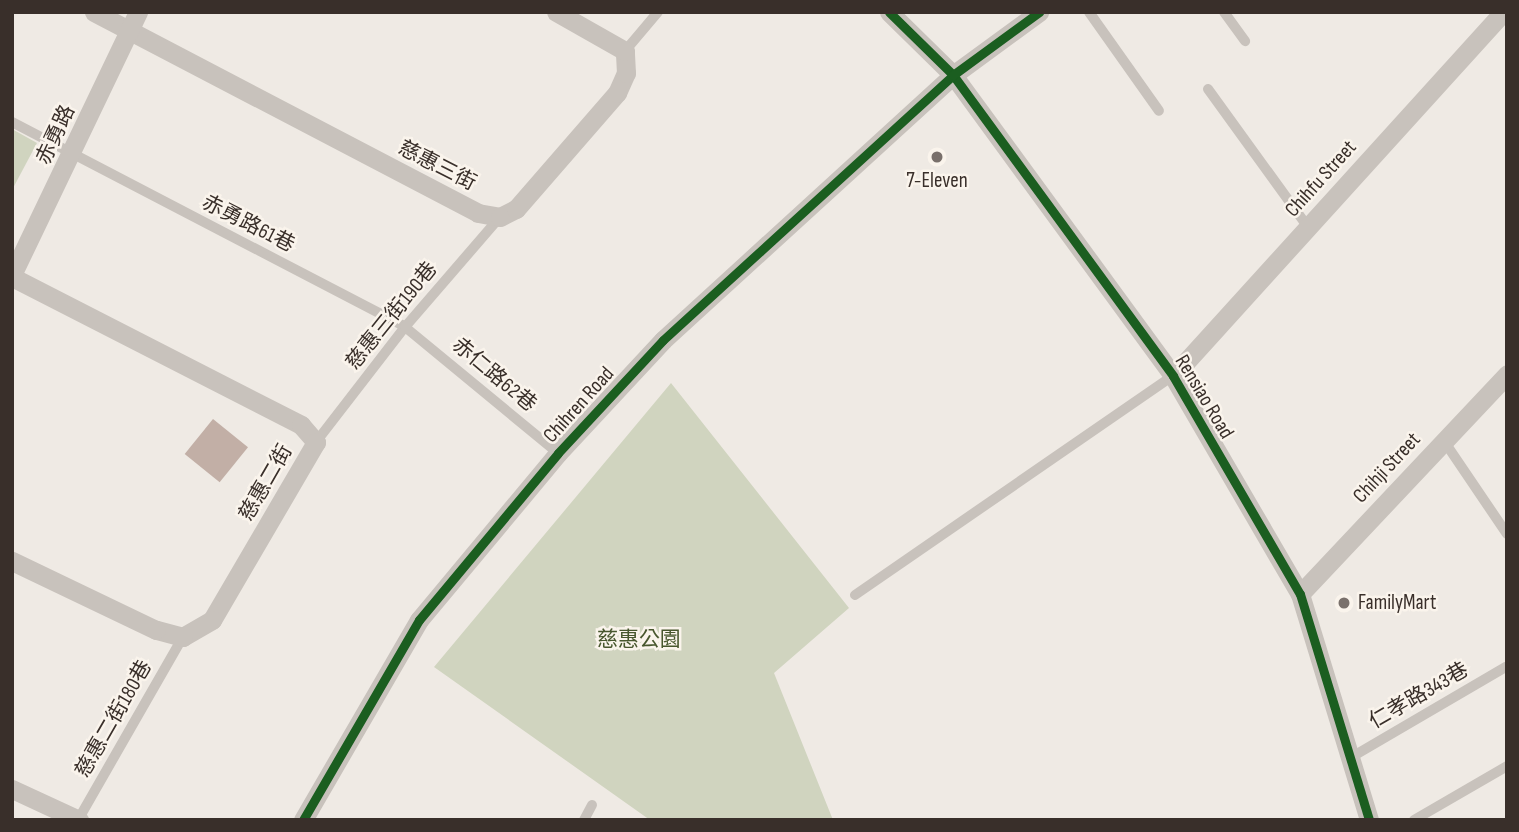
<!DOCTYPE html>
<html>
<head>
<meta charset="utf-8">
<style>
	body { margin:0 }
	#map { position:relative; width:1519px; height:832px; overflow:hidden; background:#efeae4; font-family:"Sofia Sans Condensed","Noto Sans TC",sans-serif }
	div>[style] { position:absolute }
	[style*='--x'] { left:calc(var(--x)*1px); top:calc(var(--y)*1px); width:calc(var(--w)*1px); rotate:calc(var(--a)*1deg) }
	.green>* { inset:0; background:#d0d4bf }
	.building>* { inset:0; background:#c2afa6; transform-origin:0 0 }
	.service>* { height:10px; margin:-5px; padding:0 5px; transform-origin:5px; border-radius:5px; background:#c8c2bc }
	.minor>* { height:19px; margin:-9.5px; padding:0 9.5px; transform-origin:9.5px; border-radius:9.5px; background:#c8c2bc }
	.cycleway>* { height:9px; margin:-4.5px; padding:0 4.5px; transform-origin:4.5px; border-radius:4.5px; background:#1b5e20 }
	.dots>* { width:19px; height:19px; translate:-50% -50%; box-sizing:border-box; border:4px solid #faf4ec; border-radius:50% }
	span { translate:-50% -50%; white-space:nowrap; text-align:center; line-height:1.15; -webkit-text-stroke:5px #faf4ec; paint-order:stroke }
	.street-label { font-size:21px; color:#392f2a }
	.poi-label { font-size:21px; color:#392f2a }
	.left { translate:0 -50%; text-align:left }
	.park-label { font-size:21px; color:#48572e }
	.frame { position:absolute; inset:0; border:14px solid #392f2a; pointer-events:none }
</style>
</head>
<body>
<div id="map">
	<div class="green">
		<div style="clip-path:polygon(12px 129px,37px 143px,12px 190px)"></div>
		<div style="clip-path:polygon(671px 383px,849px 608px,774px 673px,833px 820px,650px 820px,434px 667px)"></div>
	</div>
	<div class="building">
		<div style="left:213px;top:419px;width:45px;height:45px;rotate:39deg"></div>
	</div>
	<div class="service">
		<div style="--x:1089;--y:12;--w:121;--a:54.7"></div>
		<div style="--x:1224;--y:12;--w:36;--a:54"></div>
		<div style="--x:625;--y:51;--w:51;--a:-49.8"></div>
		<div style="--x:1208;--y:89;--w:170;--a:54.1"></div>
		<div style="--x:12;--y:122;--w:443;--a:27.5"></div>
		<div style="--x:405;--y:327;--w:198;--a:39.5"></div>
		<div style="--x:1444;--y:441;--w:112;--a:55.9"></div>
		<div style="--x:316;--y:442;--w:145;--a:-52.3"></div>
		<div style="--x:405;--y:327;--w:144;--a:-49.2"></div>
		<div style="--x:855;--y:595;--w:386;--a:-34.6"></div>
		<div style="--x:1350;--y:758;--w:181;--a:-30.3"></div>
		<div style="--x:78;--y:820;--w:211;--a:-60.2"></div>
		<div style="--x:584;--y:820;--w:17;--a:-62"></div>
		<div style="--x:1414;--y:820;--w:108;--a:-30.1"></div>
	</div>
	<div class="minor">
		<div style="--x:94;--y:12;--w:433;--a:27.6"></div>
		<div style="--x:478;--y:213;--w:22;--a:10"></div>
		<div style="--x:500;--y:217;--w:18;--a:-27"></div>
		<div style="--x:516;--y:209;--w:154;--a:-49"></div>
		<div style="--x:617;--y:93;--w:22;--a:-66"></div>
		<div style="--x:626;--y:73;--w:22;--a:-93"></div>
		<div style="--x:625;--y:51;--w:79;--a:-150.5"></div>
		<div style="--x:889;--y:12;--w:90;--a:44.5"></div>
		<div style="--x:953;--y:75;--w:373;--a:53.8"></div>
		<div style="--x:1173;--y:376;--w:252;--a:59.8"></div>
		<div style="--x:1300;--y:594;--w:236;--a:73"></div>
		<div style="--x:12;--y:275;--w:292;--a:-64.4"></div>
		<div style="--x:12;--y:277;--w:325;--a:27.1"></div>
		<div style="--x:301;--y:425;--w:23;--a:49"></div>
		<div style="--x:316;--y:442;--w:206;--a:120.3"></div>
		<div style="--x:212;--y:620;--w:34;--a:150"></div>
		<div style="--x:183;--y:637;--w:28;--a:-165"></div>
		<div style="--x:156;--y:630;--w:160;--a:-154.4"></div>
		<div style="--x:1173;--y:376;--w:491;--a:-47.8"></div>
		<div style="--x:1300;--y:594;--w:302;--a:-46.7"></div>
		<div style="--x:12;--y:789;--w:74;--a:24.8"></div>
		<div style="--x:303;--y:820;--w:231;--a:-59.9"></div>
		<div style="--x:419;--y:620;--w:217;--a:-50.2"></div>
		<div style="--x:558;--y:453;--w:154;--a:-47.1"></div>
		<div style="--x:663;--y:340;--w:393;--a:-42.4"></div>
		<div style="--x:953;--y:75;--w:107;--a:-36.2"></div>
	</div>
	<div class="cycleway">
		<div style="--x:889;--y:12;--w:90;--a:44.5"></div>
		<div style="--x:953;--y:75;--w:373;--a:53.8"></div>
		<div style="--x:1173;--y:376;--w:252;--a:59.8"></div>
		<div style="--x:1300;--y:594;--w:236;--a:73"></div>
		<div style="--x:303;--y:820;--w:231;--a:-59.9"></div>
		<div style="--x:419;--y:620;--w:217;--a:-50.2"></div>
		<div style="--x:558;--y:453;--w:154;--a:-47.1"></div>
		<div style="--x:663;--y:340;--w:393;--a:-42.4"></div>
		<div style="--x:953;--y:75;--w:107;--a:-36.2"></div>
	</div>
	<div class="dots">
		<div style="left:937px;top:157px;background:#79706b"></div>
		<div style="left:1344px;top:603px;background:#79706b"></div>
	</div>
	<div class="street-label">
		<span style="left:56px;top:135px;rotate:-65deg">赤勇路</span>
		<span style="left:437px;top:166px;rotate:27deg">慈惠三街</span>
		<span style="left:1321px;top:179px;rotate:-48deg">Chihfu Street</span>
		<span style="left:248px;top:224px;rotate:27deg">赤勇路61巷</span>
		<span style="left:392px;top:316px;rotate:-51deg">慈惠三街190巷</span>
		<span style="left:494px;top:375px;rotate:40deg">赤仁路62巷</span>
		<span style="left:1204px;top:397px;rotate:59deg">Rensiao Road</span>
		<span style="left:579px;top:405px;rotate:-48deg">Chihren Road</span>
		<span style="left:1387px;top:468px;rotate:-47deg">Chihji Street</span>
		<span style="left:266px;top:483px;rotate:-60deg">慈惠二街</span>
		<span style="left:1419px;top:696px;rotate:-30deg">仁孝路343巷</span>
		<span style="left:114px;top:719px;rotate:-60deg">慈惠二街180巷</span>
	</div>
	<div class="poi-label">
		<span style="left:937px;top:181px">7-Eleven</span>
		<span class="left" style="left:1358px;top:603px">FamilyMart</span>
	</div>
	<div class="park-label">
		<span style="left:639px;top:640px">慈惠公園</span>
	</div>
	<div class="frame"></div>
</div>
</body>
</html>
